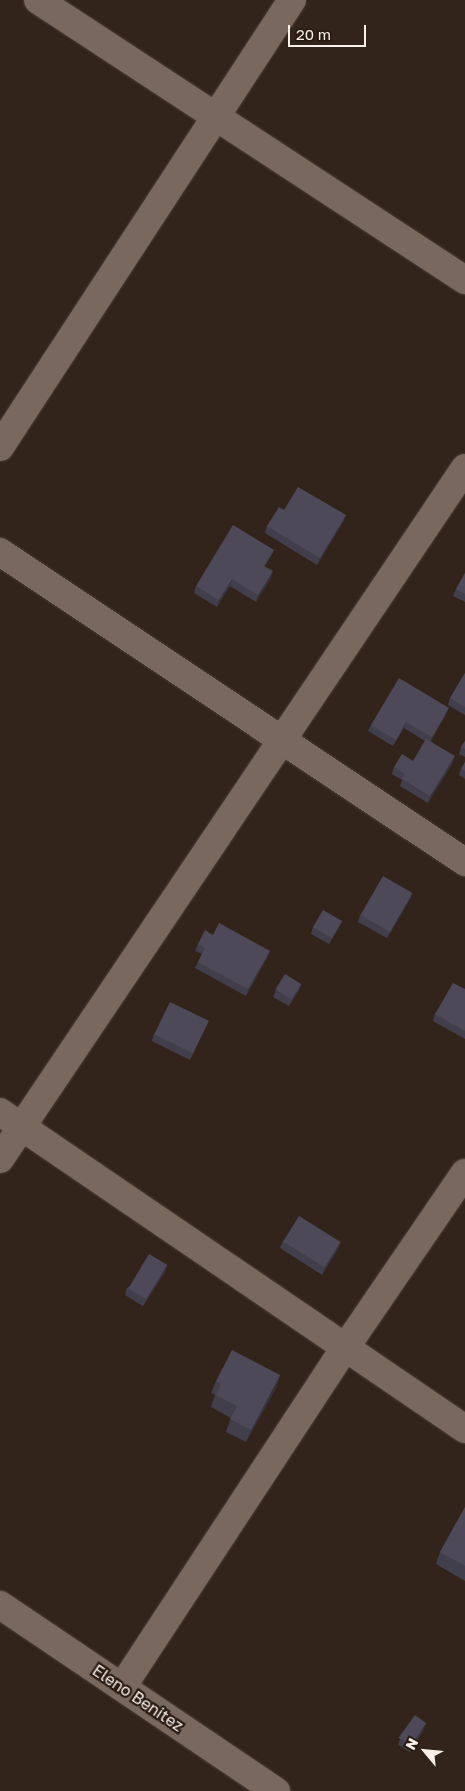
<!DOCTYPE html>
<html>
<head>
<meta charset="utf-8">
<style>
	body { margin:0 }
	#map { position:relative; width:465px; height:1791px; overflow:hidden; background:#32241b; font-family:"Golos Text",sans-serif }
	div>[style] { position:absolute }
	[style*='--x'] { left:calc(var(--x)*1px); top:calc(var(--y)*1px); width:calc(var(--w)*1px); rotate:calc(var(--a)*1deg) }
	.roads { filter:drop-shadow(0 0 1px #4b3f38) drop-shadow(0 0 1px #4b3f38) }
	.minor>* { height:28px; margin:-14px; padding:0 14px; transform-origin:14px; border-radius:14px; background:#79685e }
	.wall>* { inset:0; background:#423f4d }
	.shaded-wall>* { inset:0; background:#36333e }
	.building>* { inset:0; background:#4d4959; transform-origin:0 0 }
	span { translate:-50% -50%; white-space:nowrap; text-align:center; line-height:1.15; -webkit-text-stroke:4.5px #281b12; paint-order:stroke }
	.street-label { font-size:16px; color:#faf0ea }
	.north { position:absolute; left:400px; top:1726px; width:50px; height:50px; -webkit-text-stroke:4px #281b12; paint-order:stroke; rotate:298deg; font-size:14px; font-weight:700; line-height:20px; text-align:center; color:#faf0ea }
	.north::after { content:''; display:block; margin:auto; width:18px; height:22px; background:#faf0ea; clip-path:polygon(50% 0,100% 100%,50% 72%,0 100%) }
	.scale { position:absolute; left:288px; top:25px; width:78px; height:22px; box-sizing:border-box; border:2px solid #faf0ea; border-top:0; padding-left:6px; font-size:15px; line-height:18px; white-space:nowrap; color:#faf0ea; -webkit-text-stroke:4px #281b12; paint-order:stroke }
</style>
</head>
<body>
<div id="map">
	<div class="roads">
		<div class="minor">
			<div style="--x:38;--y:0;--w:511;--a:33.25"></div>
			<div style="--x:0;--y:447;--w:534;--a:-56.85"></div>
			<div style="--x:0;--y:552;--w:559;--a:33.69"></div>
			<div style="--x:0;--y:1112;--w:563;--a:34.28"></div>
			<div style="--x:0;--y:1159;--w:833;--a:-56.06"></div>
			<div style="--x:0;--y:1605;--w:333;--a:34"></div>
			<div style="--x:122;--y:1687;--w:406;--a:-56.7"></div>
			<div style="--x:345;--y:1348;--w:212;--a:-55.6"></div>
		</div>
	</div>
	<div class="wall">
		<div style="clip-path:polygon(284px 510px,346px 515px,343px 522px,317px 565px,265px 533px,267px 526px)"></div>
		<div style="clip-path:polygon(274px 550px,271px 556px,265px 566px,271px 578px,256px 602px,230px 586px,217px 607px,194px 593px,196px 586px)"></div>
		<div style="clip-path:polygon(465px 573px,465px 602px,453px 596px,456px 589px)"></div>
		<div style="clip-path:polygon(465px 673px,465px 715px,448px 705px,450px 698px)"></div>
		<div style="clip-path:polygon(446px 714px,431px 741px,453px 762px,428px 803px,400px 786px,402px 780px,392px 774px,394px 767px,413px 761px,425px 741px,404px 728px,393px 746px,368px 731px,371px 725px)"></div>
		<div style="clip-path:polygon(465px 741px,465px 757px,459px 754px,461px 747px)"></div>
		<div style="clip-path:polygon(465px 762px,465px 779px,459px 775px,461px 769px)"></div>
		<div style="clip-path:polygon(412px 893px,410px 899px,387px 938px,358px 922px,360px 915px)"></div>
		<div style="clip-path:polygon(342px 921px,339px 927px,329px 944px,311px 934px,313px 927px)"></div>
		<div style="clip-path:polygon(213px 935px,267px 958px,246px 996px,195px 968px,202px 954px,195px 951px,198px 944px)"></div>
		<div style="clip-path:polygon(301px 984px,299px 991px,289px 1006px,273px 997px,276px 990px)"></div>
		<div style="clip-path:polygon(465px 989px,465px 1039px,433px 1021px,435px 1014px)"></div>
		<div style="clip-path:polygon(209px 1021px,206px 1027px,190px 1060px,152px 1041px,154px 1034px)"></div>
		<div style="clip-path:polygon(283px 1241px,338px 1249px,322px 1275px,280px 1248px)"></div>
		<div style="clip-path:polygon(167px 1265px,165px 1272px,143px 1306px,125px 1295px,127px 1288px)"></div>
		<div style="clip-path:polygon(280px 1375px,276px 1388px,246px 1442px,226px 1432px,231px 1418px,211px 1407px,215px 1395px,211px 1393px,216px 1381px)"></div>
		<div style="clip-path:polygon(465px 1507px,465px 1581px,436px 1564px,440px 1552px)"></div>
		<div style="clip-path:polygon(424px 1729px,410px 1752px,398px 1745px,400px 1739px)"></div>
	</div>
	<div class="shaded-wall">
		<div style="clip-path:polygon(346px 515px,343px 522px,317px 565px,320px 558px)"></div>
		<div style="clip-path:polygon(274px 550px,271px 556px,262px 572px,264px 566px)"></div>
		<div style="clip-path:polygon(273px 571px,271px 578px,256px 602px,258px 595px)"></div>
		<div style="clip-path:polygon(232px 579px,230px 586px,217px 607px,219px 600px)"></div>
		<div style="clip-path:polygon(449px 708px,446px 714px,429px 744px,432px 737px)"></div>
		<div style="clip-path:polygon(406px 722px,404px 728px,393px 746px,396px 740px)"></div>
		<div style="clip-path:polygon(455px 756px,453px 762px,428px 803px,430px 796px)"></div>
		<div style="clip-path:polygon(412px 893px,410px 899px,387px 938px,390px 932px)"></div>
		<div style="clip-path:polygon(342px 921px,339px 927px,329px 944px,332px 937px)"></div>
		<div style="clip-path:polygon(270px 951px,267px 958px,246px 996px,248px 989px)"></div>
		<div style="clip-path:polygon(301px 984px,299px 991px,289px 1006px,292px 1000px)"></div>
		<div style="clip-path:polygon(341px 1242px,338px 1249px,322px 1275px,324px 1268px)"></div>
		<div style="clip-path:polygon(167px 1265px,165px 1272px,143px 1306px,146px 1300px)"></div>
		<div style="clip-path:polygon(280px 1375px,276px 1388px,246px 1442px,251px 1430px)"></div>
		<div style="clip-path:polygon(426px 1723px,424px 1729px,410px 1752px,412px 1746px)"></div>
	</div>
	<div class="building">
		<div style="clip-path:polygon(298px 487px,346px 515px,320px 558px,267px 526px,279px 507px,284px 510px)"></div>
		<div style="clip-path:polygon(233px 525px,274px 550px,264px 566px,273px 571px,258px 595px,232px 579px,219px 600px,196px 586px)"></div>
		<div style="clip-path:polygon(465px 573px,465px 594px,456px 589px)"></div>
		<div style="clip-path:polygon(465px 673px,465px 707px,450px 698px)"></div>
		<div style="clip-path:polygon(399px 678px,449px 708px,432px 737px,406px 722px,396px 740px,371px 725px)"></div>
		<div style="clip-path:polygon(426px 739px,455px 756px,430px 796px,402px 779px,405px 774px,394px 767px,402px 754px,413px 761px)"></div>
		<div style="clip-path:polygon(465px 741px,465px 749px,461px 747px)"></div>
		<div style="clip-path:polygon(465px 762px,465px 771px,461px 769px)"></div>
		<div style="left:383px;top:876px;width:34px;height:45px;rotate:30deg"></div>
		<div style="left:323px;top:910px;width:22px;height:20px;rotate:30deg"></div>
		<div style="clip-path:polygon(219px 923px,270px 951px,248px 989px,198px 962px,205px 948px,198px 944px,205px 930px,213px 935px)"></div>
		<div style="left:285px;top:974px;width:19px;height:18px;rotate:32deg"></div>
		<div style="clip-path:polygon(453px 983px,465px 989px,465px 1031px,435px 1014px)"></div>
		<div style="left:170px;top:1002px;width:43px;height:36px;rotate:26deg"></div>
		<div style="left:299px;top:1216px;width:49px;height:30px;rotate:32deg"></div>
		<div style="left:149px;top:1254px;width:21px;height:40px;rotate:31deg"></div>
		<div style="clip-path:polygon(232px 1350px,280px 1375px,251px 1430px,230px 1419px,237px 1406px,216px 1395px,221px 1384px,216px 1381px)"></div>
		<div style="clip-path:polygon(465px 1507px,465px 1566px,440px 1552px)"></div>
		<div style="left:415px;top:1715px;width:14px;height:28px;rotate:36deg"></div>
	</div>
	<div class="street-label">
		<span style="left:138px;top:1698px;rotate:34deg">Eleno Benitez</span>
	</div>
	<div class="north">N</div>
	<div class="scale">20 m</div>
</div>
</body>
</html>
